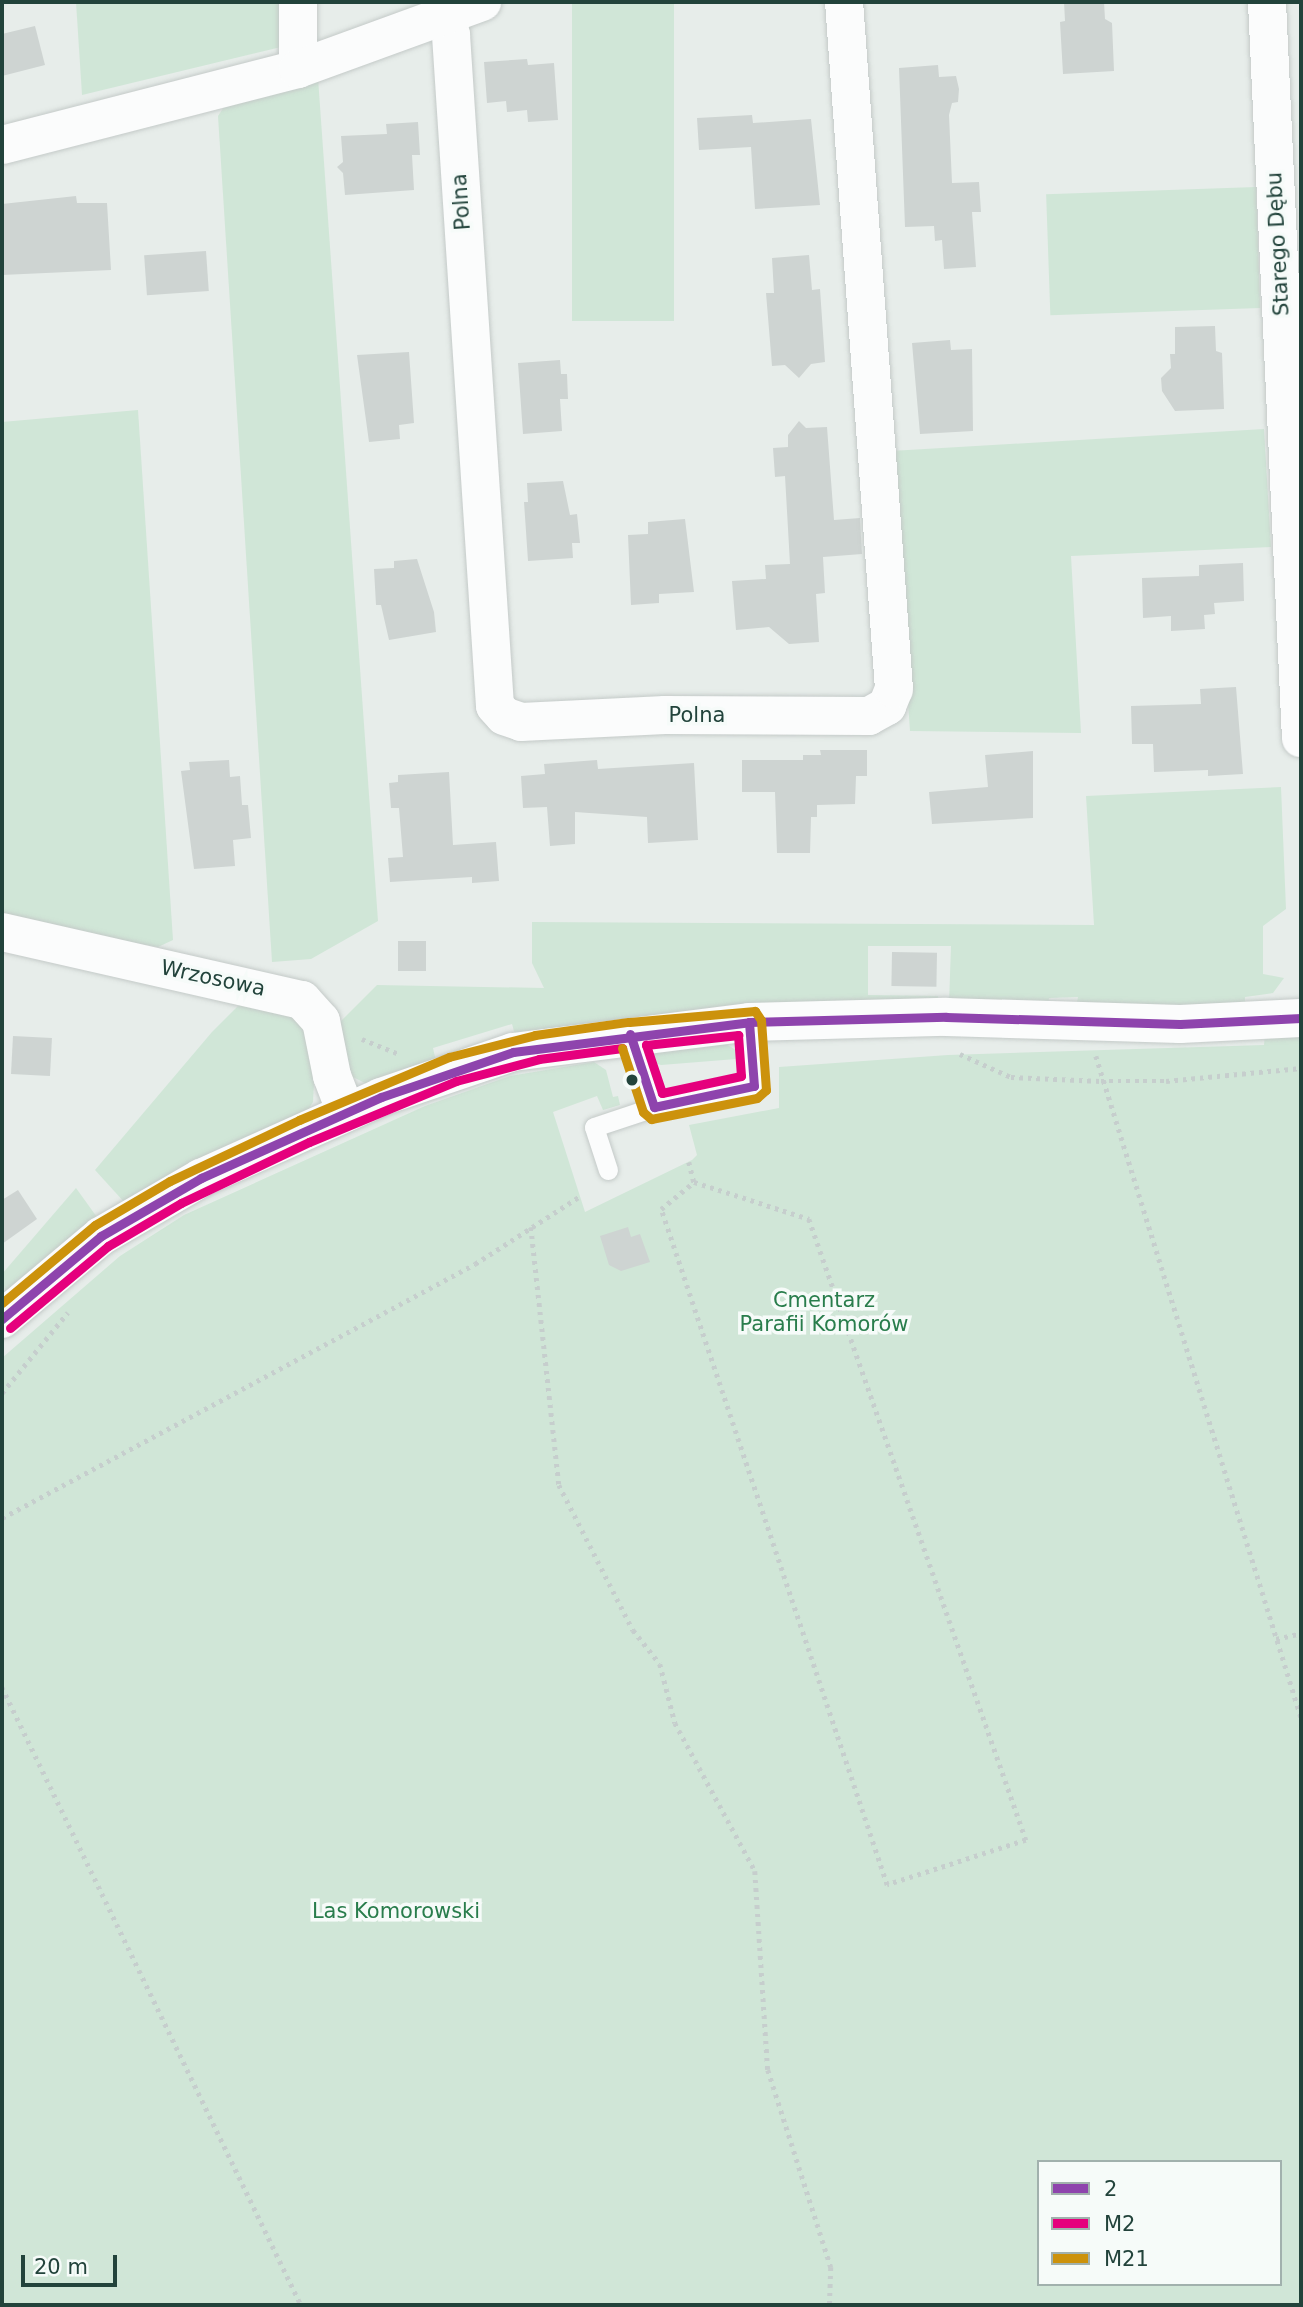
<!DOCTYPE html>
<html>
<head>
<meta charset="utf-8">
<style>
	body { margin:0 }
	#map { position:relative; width:1303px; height:2307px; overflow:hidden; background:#e7edea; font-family:"DejaVu Sans",sans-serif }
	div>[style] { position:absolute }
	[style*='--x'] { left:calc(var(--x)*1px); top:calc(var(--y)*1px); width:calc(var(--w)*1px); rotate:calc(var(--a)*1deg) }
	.green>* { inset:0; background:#d0e6d7; transform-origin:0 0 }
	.building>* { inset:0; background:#ced4d2; transform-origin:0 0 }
	.path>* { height:4.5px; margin-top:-2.25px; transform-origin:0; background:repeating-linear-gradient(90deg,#c6cecd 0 3.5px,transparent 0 8.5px) }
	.roads { filter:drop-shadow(0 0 2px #c4cac8) drop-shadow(0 0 2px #c4cac8) }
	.service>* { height:19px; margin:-9.5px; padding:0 9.5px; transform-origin:9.5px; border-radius:9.5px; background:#fbfcfc }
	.minor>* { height:38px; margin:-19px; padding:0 19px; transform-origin:19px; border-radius:19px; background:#fbfcfc }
	.bus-1>* { height:9px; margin:-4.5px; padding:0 4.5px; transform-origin:4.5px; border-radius:4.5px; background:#8e44ad }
	.bus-2>* { height:9px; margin:-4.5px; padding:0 4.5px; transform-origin:4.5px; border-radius:4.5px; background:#e5007d }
	.bus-3>* { height:9px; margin:-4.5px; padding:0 4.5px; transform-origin:4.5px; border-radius:4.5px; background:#cc920c }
	.dots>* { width:19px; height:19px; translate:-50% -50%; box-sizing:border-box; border:4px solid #f6fbf9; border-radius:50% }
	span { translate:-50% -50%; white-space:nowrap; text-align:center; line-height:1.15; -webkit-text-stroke:7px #f6fbf9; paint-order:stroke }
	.street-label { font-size:21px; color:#22433b }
	.park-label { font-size:21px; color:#297d4c }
	.frame { position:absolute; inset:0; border:4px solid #22433b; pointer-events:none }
	.legend { position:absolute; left:1037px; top:2160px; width:245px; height:126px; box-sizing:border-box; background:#f6fbf9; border:2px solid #a1b1ad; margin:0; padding:9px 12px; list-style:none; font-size:21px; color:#22433b }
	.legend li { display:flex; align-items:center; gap:14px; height:35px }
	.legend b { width:35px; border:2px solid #a1b1ad }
	.scale { position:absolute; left:21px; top:2255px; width:96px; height:32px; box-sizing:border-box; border:4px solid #22433b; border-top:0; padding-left:9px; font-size:21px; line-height:24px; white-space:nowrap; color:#22433b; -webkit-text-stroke:5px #f6fbf9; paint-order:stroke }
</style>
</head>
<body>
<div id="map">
	<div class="green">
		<div style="clip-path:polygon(76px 2px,279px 2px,281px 47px,82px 95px)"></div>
		<div style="left:572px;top:2px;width:102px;height:319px"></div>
		<div style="clip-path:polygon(318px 78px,378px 921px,311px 959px,272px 962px,218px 116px,224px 107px)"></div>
		<div style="left:1256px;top:187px;width:121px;height:210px;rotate:88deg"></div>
		<div style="clip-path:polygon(138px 410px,173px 940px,158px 947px,2px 920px,2px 422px)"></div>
		<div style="clip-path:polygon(1264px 429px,1271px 547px,1071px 556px,1081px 733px,910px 731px,891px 451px)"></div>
		<div style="clip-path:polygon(1281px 787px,1286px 909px,1263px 926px,1263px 974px,1284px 978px,1273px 993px,1245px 997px,1245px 1007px,1075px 1012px,1078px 997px,1049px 998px,1048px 1010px,949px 1004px,951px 946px,868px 946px,868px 995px,938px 996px,938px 1004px,516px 1038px,512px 1024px,433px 1048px,436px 1061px,367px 1084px,349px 1075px,338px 1024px,377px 985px,544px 988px,532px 963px,532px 922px,1094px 925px,1086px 796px)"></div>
		<div style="clip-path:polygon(249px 995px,299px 1012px,315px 1064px,313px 1102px,308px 1110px,125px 1203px,95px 1170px,212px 1032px)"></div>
		<div style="clip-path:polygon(evenodd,1301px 1032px,1301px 2305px,2px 2305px,2px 1358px,120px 1256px,184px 1215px,425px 1106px,510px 1076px,594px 1062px,606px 1070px,613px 1097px,618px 1096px,620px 1105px,603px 1110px,597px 1096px,553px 1112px,585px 1212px,692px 1160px,697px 1155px,689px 1125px,779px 1108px,779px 1067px,948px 1055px,1264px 1045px,1265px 1034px,1301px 1032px,1039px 2162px,1280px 2162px,1280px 2284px,1039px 2284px,1039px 2162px)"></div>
		<div style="clip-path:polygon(724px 1043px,736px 1050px,736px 1059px,661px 1065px,652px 1062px,654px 1052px)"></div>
		<div style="clip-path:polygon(76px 1188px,99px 1220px,6px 1297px,2px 1274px)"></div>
	</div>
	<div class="building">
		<div style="clip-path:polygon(1064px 2px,1104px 2px,1105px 19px,1112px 23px,1114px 71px,1063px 74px,1060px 22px,1065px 21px)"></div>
		<div style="clip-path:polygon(35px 26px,45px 65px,2px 76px,2px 34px)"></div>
		<div style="clip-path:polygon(527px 59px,528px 65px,554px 63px,558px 120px,528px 122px,527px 110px,507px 112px,506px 101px,487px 103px,484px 62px)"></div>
		<div style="clip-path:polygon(938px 65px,939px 77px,956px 76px,959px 89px,958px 102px,952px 103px,949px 115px,952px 183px,979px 182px,981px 212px,972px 212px,976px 267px,944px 269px,942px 240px,935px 241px,934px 226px,905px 227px,899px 68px)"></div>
		<div style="clip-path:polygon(752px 115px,753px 123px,811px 119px,820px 205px,755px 209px,751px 147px,699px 150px,697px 118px)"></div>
		<div style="clip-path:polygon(418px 122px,420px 155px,412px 155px,414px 190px,345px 195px,343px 173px,337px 167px,343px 162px,341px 136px,387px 134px,386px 124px)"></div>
		<div style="clip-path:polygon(76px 196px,77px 203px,107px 203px,111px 270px,2px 275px,2px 204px)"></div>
		<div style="left:206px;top:251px;width:40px;height:62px;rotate:86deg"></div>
		<div style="clip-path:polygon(809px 255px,812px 290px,820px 289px,825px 362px,811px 364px,799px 378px,785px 365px,772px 366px,766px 293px,774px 293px,772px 258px)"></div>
		<div style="clip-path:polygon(1215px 326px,1216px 351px,1222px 353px,1224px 409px,1175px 411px,1162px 391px,1161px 378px,1171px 368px,1170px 354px,1175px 354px,1175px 327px)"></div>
		<div style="clip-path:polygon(950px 340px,951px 350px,972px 349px,973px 431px,920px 434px,912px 343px)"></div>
		<div style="clip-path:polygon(409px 352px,414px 423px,399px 425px,400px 439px,369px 442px,357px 355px)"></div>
		<div style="clip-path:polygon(560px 360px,561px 374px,567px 374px,568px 399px,560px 399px,562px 431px,523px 434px,518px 363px)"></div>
		<div style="clip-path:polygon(799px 421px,806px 428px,827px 427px,834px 520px,860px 518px,862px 554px,823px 557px,825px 593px,816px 594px,819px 642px,789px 644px,769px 627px,736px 630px,732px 581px,766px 579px,765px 565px,790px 564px,785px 476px,775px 477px,773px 448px,788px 447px,788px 435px)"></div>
		<div style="clip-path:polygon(563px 481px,570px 515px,577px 514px,580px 543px,572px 543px,573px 558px,528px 561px,524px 502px,528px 502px,527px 483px)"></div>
		<div style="clip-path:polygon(685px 519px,694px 592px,659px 594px,659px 603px,631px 605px,628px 535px,648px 534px,648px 522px)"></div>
		<div style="clip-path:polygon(417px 559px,434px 612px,436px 632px,389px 640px,381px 605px,376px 605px,374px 569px,394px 568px,394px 561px)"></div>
		<div style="clip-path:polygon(1243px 563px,1244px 601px,1214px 603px,1215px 614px,1204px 615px,1205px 629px,1171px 631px,1171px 616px,1143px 618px,1142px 578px,1199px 576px,1199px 565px)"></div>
		<div style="clip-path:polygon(1236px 687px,1243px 774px,1208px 776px,1208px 770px,1154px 772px,1153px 744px,1132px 744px,1131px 706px,1201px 704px,1200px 689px)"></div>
		<div style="clip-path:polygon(820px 750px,867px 750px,867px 776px,856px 776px,855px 804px,817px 805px,817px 817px,811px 817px,810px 853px,777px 853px,775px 792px,742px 792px,742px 760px,803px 760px,803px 755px,821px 755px)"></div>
		<div style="clip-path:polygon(1033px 751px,1033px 818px,932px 824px,929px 792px,988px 787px,985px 755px)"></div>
		<div style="clip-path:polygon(229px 760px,230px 777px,240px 776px,242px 805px,248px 805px,251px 838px,233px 840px,235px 866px,194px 869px,181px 771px,190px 770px,189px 762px)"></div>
		<div style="clip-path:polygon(597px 760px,598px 769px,694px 763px,698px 840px,648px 843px,647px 817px,575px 812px,575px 844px,550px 846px,547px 807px,523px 808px,521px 776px,545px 774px,544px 764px)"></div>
		<div style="clip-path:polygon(449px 772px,453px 845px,496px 842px,499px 881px,472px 883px,472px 877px,390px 882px,388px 858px,403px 857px,399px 808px,391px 808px,389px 783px,398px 782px,398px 775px)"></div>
		<div style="left:398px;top:941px;width:28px;height:30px"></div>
		<div style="left:892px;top:952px;width:45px;height:34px;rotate:1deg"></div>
		<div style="left:13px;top:1036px;width:39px;height:38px;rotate:3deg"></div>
		<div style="clip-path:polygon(18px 1190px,37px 1219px,2px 1244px,2px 1200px)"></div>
		<div style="clip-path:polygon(628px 1227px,631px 1237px,640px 1234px,650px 1262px,621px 1271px,609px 1265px,600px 1236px)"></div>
	</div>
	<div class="path">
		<div style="--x:362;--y:1039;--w:40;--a:22"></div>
		<div style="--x:960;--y:1054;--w:56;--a:24.3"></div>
		<div style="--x:1011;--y:1077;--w:90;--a:2.5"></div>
		<div style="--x:1101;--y:1081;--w:65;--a:0"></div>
		<div style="--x:1166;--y:1081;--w:136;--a:-5.5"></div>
		<div style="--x:1096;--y:1056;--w:692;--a:72.77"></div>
		<div style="--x:689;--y:1162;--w:21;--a:76"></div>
		<div style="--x:694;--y:1182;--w:121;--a:17.8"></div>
		<div style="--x:809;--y:1219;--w:658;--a:70.74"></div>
		<div style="--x:1026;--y:1840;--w:146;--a:162.1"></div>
		<div style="--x:887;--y:1885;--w:713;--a:-108.49"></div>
		<div style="--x:661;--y:1209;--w:43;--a:-39.3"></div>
		<div style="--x:531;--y:1227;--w:260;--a:83.8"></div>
		<div style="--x:559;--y:1485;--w:163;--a:63"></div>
		<div style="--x:633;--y:1630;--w:43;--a:51.5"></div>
		<div style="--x:660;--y:1664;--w:61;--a:75.7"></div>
		<div style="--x:675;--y:1723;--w:168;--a:61.6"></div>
		<div style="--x:755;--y:1871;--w:199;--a:86.3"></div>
		<div style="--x:768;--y:2070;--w:207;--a:72.3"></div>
		<div style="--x:831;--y:2267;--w:38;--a:92"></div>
		<div style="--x:2;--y:1393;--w:104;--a:-50.8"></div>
		<div style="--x:2;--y:1518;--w:537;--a:-28.24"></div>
		<div style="--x:475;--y:1264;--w:125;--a:-32.9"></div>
		<div style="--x:1276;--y:1639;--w:26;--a:-13"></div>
		<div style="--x:2;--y:1687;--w:687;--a:64.18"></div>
	</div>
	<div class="roads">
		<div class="service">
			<div style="--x:630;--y:1034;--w:77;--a:71.8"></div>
			<div style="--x:654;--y:1107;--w:102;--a:-11.9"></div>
			<div style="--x:754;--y:1086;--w:64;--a:-94.5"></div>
			<div style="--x:608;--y:1170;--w:45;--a:-108"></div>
			<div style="--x:594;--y:1127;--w:63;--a:-18.4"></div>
		</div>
		<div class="minor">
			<div style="--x:298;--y:2;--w:67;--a:90"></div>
			<div style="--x:1267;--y:2;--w:737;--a:87.36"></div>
			<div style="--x:445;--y:16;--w:20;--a:72"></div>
			<div style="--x:451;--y:35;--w:672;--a:86.25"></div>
			<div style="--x:495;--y:706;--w:13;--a:48"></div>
			<div style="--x:504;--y:716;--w:18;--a:19"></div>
			<div style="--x:521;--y:722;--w:144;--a:-2.8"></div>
			<div style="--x:665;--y:715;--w:204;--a:0.3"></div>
			<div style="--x:869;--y:716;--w:21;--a:-29"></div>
			<div style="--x:887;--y:706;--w:18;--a:-68"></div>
			<div style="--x:894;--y:689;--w:689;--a:-94.16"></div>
			<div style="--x:2;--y:145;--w:306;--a:-14.4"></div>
			<div style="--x:298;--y:69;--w:196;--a:-20"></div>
			<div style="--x:2;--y:932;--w:308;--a:12.8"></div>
			<div style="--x:302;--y:1000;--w:28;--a:48"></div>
			<div style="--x:321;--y:1021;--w:56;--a:78.7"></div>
			<div style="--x:332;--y:1076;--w:39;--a:69"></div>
			<div style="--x:2;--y:1319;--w:129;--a:-40"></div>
			<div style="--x:101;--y:1236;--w:116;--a:-30.1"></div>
			<div style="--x:201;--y:1178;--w:197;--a:-24.2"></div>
			<div style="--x:381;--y:1097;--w:139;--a:-18.8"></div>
			<div style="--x:513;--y:1052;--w:238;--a:-7.2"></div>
			<div style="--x:749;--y:1022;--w:197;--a:-1.5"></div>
			<div style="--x:946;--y:1017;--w:234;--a:1.7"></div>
			<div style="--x:1180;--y:1024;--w:121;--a:-2.8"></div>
		</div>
	</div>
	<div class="bus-1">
		<div style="--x:630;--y:1034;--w:77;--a:71.8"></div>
		<div style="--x:654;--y:1107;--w:102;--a:-11.9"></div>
		<div style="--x:754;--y:1086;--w:64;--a:-94.5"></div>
		<div style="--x:2;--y:1319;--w:129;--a:-40"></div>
		<div style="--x:101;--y:1236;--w:116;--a:-30.1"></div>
		<div style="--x:201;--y:1178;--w:197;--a:-24.2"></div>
		<div style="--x:381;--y:1097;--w:139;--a:-18.8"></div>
		<div style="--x:513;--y:1052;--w:238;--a:-7.2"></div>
		<div style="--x:749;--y:1022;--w:197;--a:-1.5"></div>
		<div style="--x:946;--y:1017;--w:234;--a:1.7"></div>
		<div style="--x:1180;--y:1024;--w:121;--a:-2.8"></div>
	</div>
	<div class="bus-2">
		<div style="--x:738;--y:1035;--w:41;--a:85.8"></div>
		<div style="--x:741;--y:1076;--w:81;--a:167.9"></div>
		<div style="--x:662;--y:1093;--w:51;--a:-108.4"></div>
		<div style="--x:646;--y:1045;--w:93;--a:-6.2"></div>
		<div style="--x:10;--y:1328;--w:128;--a:-39.9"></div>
		<div style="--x:108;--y:1246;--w:85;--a:-30.5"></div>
		<div style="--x:181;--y:1203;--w:142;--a:-25.5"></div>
		<div style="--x:309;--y:1142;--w:159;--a:-22.5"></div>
		<div style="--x:456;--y:1081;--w:86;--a:-14.8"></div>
		<div style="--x:539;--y:1059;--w:84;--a:-7.5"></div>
	</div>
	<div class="bus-3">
		<div style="--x:622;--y:1048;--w:67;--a:71.8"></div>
		<div style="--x:643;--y:1112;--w:11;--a:41"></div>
		<div style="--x:651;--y:1119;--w:108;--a:-11.2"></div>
		<div style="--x:757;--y:1098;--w:12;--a:-42"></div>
		<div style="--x:766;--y:1090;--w:70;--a:-94.1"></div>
		<div style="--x:761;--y:1020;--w:11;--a:-124"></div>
		<div style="--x:755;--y:1011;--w:126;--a:175"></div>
		<div style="--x:2;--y:1303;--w:121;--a:-40"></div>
		<div style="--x:95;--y:1225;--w:87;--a:-30.4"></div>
		<div style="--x:170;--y:1181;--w:143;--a:-25.3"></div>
		<div style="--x:299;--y:1120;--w:163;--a:-22.8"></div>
		<div style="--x:449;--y:1057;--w:89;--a:-14.3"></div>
		<div style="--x:535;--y:1035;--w:94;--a:-8"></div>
	</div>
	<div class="dots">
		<div style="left:632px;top:1080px;background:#22433b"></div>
	</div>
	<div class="street-label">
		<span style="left:461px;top:202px;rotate:-94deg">Polna</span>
		<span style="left:1278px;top:244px;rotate:-93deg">Starego Dębu</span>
		<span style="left:697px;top:715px">Polna</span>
		<span style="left:213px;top:978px;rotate:12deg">Wrzosowa</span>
	</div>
	<div class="park-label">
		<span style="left:824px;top:1312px">Cmentarz<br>Parafii Komorów</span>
		<span style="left:396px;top:1911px">Las Komorowski</span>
	</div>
	<div class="frame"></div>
	<ul class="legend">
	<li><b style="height:9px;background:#8e44ad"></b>2</li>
	<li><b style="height:9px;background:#e5007d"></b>M2</li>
	<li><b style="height:9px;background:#cc920c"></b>M21</li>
	</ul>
	<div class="scale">20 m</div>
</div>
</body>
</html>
